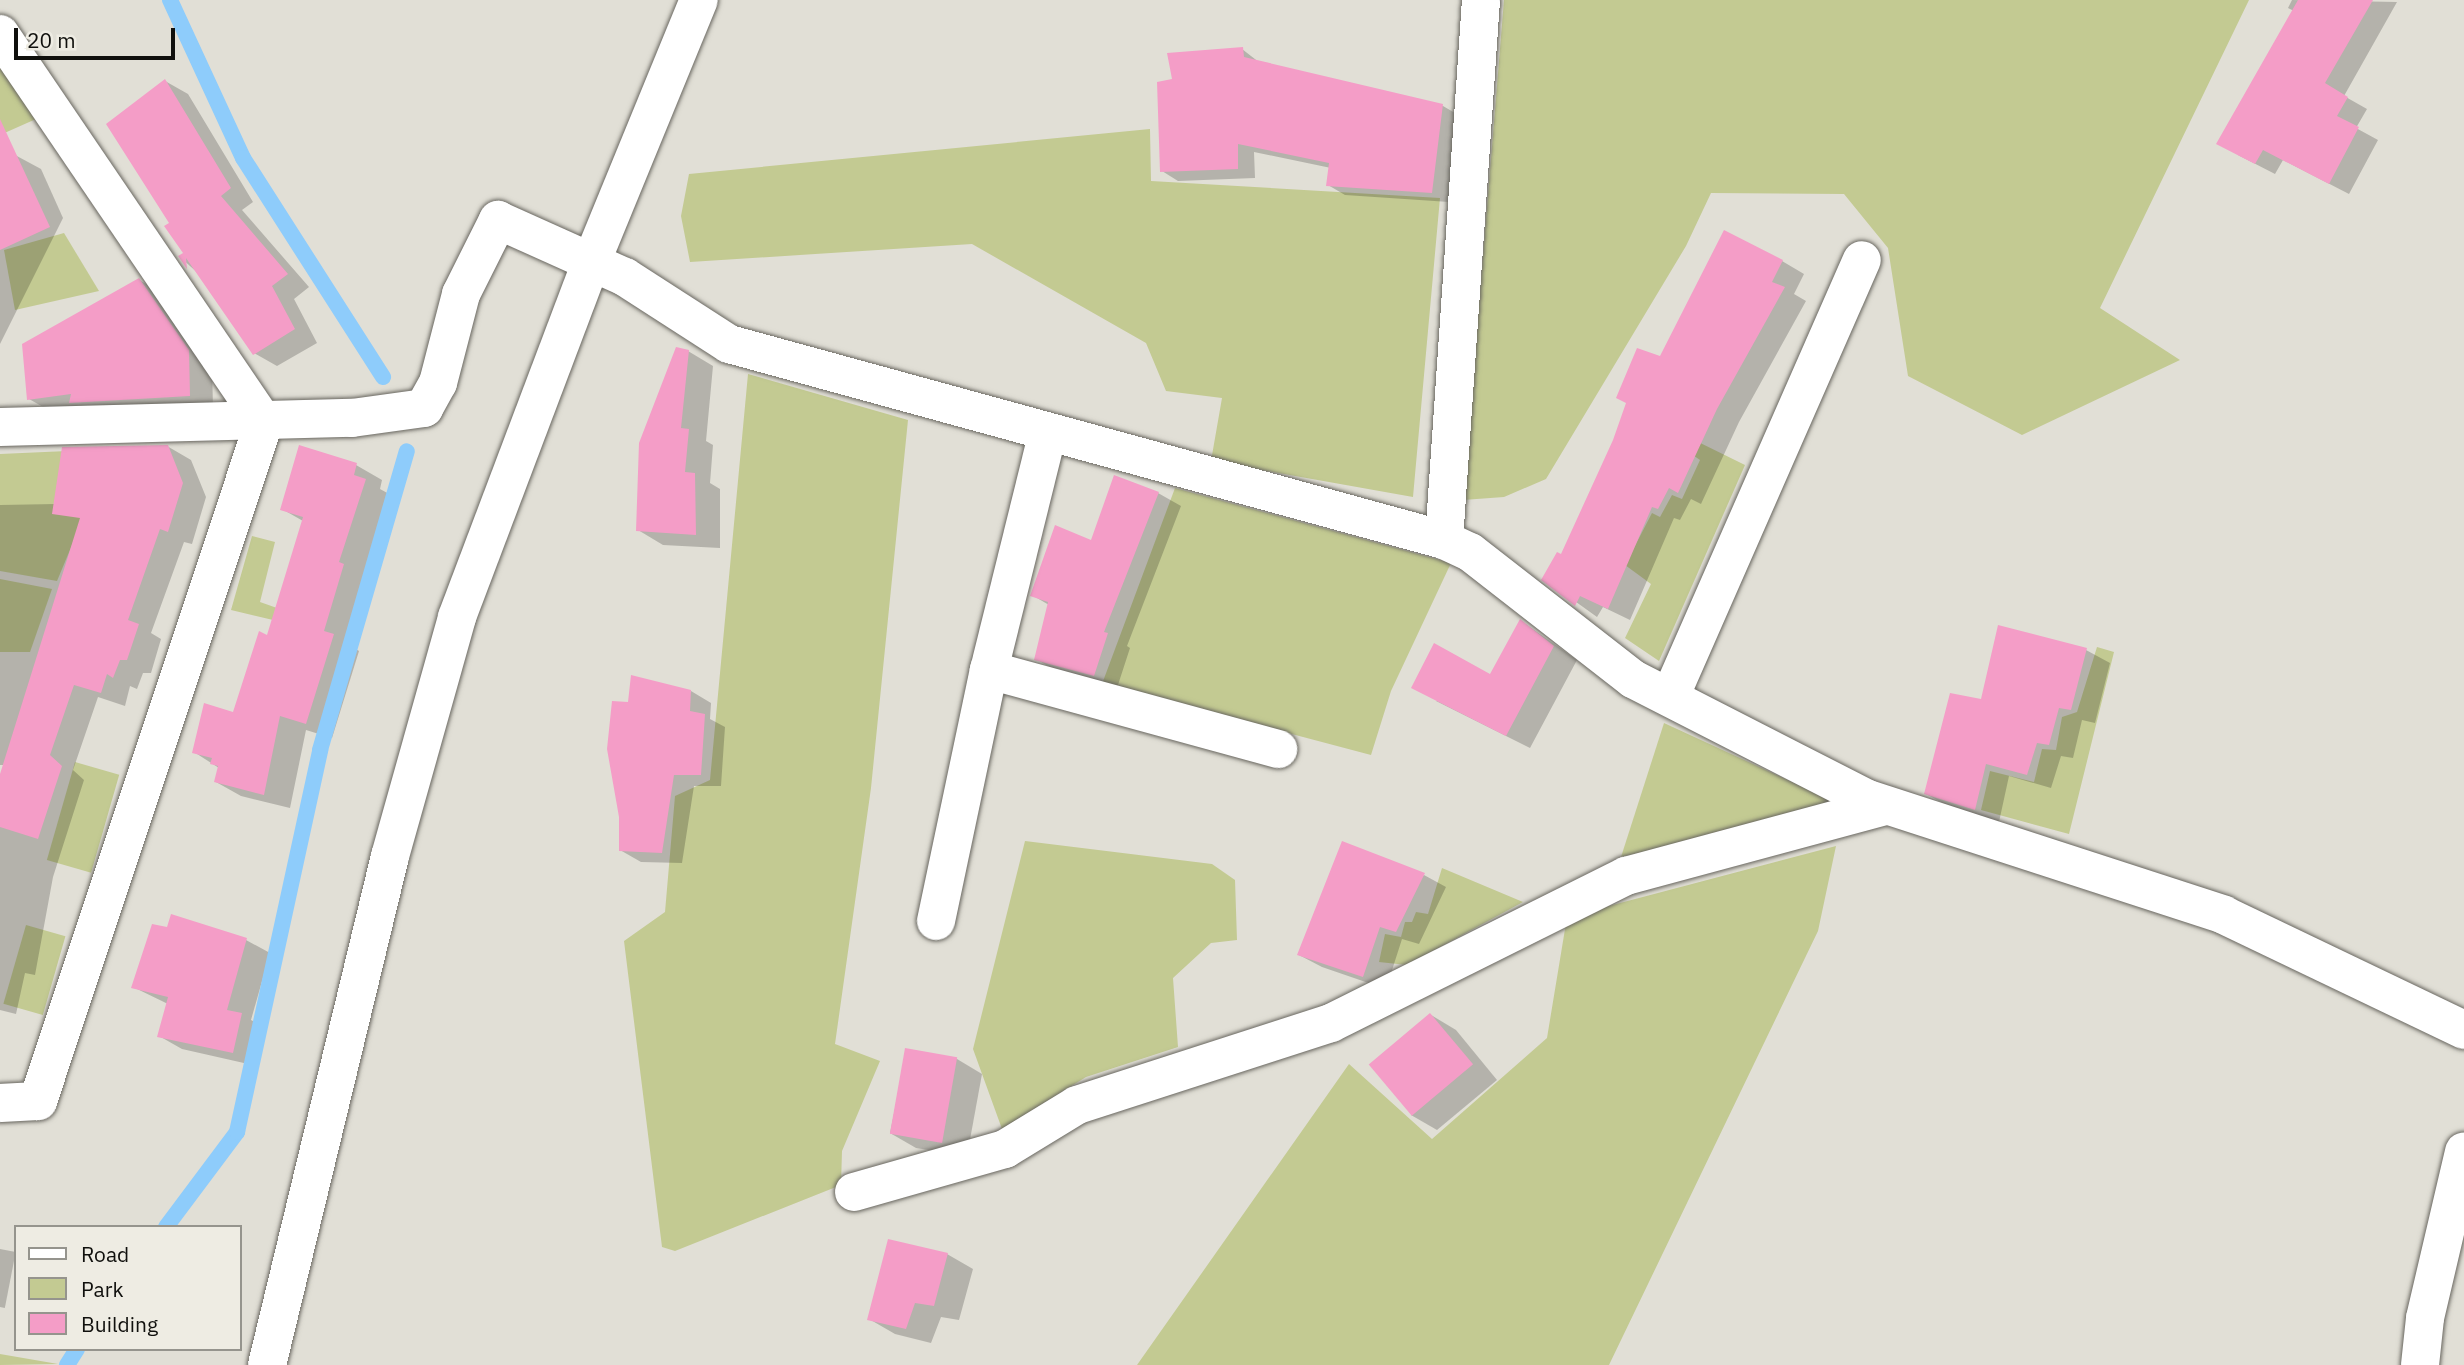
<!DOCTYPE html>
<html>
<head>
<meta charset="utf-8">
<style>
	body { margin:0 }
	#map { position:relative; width:2464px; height:1365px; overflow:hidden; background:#e1dfd6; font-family:"IBM Plex Sans",sans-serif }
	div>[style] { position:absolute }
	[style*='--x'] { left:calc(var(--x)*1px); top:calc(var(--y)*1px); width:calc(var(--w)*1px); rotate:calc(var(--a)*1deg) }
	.green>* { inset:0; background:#c3ca92; transform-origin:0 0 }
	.shadow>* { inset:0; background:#0003; transform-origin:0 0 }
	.stream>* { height:16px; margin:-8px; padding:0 8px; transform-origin:8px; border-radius:8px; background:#8eccfb }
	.building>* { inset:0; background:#f49dc7; transform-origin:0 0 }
	.roads { filter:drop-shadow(0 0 2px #68665f) drop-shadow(0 0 2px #68665f) }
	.minor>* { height:38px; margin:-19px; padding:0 19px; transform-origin:19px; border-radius:19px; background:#fff }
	span { translate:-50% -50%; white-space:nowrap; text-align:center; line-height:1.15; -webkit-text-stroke:5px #eeece3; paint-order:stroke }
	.legend { position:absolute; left:14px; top:1225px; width:228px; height:126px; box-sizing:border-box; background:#eeece3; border:2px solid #95948d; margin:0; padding:9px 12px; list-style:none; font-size:21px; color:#10100d }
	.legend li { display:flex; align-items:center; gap:14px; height:35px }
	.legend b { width:35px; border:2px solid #95948d }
	.scale { position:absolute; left:14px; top:28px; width:161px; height:32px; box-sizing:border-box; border:4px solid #10100d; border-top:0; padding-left:9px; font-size:21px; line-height:24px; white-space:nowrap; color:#10100d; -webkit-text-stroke:5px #eeece3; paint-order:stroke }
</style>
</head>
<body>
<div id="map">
	<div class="green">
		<div style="clip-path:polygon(1504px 0,2249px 0,2100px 308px,2180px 360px,2022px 435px,1908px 376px,1888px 248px,1844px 194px,1711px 193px,1686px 246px,1546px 479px,1504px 497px,1463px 500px)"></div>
		<div style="clip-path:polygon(0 58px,36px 119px,0 135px)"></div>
		<div style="clip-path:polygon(1150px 129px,1151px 181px,1440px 198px,1413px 497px,1211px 461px,1222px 398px,1166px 391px,1146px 343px,972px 244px,690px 262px,681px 216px,689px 174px)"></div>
		<div style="clip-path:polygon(64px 233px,99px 291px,15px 310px,4px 250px)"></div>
		<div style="clip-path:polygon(748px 374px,908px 420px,871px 788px,835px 1044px,880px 1061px,842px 1151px,841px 1185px,675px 1251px,662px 1247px,624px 941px,665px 912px,675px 796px,710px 780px)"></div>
		<div style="clip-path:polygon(1682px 434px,1745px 465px,1659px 661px,1625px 638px,1651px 584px,1625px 565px,1652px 513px,1660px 517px,1672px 495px,1682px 499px,1700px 460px,1677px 444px)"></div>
		<div style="clip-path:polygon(112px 449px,57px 581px,0 571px,0 454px)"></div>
		<div style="clip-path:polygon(1175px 488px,1451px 563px,1391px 691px,1371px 755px,1102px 684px)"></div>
		<div style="clip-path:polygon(252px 536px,275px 542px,260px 602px,277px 608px,273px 620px,231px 610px)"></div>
		<div style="clip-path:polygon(0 579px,52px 589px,30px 652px,0 652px)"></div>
		<div style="clip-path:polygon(2097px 647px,2114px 652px,2069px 834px,1981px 810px,1990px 771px,2034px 782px,2042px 749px,2056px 750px,2062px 717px,2077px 712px)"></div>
		<div style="clip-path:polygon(1664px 723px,1844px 806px,1621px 857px)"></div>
		<div style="left:75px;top:762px;width:46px;height:102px;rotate:16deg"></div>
		<div style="clip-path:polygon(1025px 841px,1212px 864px,1235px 880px,1237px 940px,1211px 943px,1173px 978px,1178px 1047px,1086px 1077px,1002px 1129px,973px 1049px)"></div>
		<div style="clip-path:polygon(1836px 846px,1818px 931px,1609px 1365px,1137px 1365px,1349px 1064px,1432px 1139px,1547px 1038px,1567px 917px)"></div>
		<div style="clip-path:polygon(1442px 868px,1523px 902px,1407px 965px,1379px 962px,1385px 934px,1401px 937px,1405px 922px,1412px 922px,1416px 912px,1428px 914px)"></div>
		<div style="left:26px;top:925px;width:41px;height:82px;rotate:16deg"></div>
		<div style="clip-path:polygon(0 1354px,58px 1364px,0 1365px)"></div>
	</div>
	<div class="shadow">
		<div style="clip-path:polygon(2292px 0,2397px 2px,2344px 96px,2367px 109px,2356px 128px,2378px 140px,2349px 194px,2283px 160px,2275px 174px,2238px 155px,2294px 11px,2288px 8px)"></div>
		<div style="clip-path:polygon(1242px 49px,1260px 63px,1443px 106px,1460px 116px,1449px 202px,1345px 195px,1328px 185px,1331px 168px,1254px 152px,1255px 178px,1178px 181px,1162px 171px,1174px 81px)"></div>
		<div style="clip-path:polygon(165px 81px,188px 94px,253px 202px,242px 210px,309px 287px,294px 299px,317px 343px,277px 366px,254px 353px,200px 275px,180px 257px,185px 254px,172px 224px)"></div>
		<div style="clip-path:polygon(15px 155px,41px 169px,63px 218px,0 344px,0 161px)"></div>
		<div style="clip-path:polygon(1782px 261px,1804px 274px,1794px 294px,1806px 301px,1739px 422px,1701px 504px,1691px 499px,1680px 520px,1674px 518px,1630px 620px,1603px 607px,1597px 617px,1544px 579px,1561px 556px,1660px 358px)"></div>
		<div style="clip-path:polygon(139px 280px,163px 293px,212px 365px,213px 409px,52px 412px,29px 399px)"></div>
		<div style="clip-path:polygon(688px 351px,713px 366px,706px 441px,713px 445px,710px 483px,720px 489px,720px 548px,663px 545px,638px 530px)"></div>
		<div style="clip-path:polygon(167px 446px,191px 460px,206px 497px,192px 544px,184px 542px,151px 633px,161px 639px,151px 673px,143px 673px,137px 689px,130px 686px,125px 706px,98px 697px,73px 770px,84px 780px,53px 877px,35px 975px,25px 973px,16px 1014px,0 1010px,0 779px,5px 765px,0 765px,0 505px,55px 504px)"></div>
		<div style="clip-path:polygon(356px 465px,382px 480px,380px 489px,391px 495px,364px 577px,369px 580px,349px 645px,359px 651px,332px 738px,306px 730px,290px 808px,241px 796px,216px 782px,219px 768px,194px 752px,235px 715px,269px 637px,303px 521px,282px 509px)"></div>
		<div style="clip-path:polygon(1158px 493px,1181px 506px,1127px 646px,1130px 648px,1117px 688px,1058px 672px,1036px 659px,1049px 605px,1032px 595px,1092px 542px)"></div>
		<div style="clip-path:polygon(1521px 621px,1577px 660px,1530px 748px,1436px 701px,1491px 676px)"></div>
		<div style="clip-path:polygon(2086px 650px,2110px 663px,2095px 723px,2082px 720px,2073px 758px,2061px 756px,2051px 788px,2009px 776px,1999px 822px,1950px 807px,1926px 794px,1983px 701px)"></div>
		<div style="clip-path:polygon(691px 691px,711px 703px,710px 719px,725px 727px,721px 786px,694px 786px,682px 863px,641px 862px,620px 850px)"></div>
		<div style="clip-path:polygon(1424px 875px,1446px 887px,1419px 944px,1402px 939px,1386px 989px,1322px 967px,1299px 955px)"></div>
		<div style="clip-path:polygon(246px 940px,270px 953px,251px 1020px,265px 1028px,257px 1066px,182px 1049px,159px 1036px,168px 1004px,133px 987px)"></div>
		<div style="clip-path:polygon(1431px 1015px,1456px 1030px,1497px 1080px,1437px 1130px,1411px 1115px)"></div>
		<div style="clip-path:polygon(907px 1050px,957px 1059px,982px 1074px,967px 1156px,916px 1148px,890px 1133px)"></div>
		<div style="left:0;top:1249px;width:16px;height:57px;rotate:11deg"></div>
		<div style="clip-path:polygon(947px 1254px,973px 1269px,959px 1320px,941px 1317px,931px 1343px,895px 1334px,869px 1319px)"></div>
	</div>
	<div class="stream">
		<div style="--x:170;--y:0;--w:174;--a:65.2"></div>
		<div style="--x:243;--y:158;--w:260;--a:57.4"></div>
		<div style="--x:166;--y:1227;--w:119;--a:-53.2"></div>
		<div style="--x:237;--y:1132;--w:391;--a:-77.7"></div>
		<div style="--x:320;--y:750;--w:311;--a:-73.8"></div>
		<div style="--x:67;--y:1365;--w:19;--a:-58"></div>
	</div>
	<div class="building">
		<div style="clip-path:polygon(2298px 0,2373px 0,2325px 83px,2348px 97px,2337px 116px,2359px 127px,2329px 184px,2263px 150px,2255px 164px,2216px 144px)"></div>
		<div style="clip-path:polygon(1243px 47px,1244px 57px,1443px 104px,1432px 193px,1326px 186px,1329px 163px,1238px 144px,1238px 169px,1160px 172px,1157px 82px,1172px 79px,1167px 53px)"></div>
		<div style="clip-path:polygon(165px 79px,231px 188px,221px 196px,288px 274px,272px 286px,295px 329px,253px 355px,186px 258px,187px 269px,178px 256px,183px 253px,164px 226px,169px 223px,106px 124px)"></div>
		<div style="clip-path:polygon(0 119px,50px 227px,0 250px)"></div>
		<div style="clip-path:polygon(1724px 230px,1783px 260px,1772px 282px,1785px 287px,1717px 409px,1678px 493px,1669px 488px,1658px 509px,1652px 507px,1608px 609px,1580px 596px,1575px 606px,1541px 580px,1557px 552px,1561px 554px,1613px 440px,1626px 403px,1616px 398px,1637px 348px,1660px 356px)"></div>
		<div style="clip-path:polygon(139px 278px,189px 350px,190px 396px,69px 403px,71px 394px,27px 400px,22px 344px)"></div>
		<div style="clip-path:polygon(676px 347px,689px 350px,681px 428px,689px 429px,685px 472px,695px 473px,696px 535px,636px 531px,639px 443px)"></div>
		<div style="clip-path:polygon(168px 445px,183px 483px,168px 532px,160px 529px,128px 620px,139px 624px,127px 660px,120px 660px,113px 678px,107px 674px,101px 693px,74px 685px,50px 755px,62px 766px,38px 839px,0 827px,0 774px,80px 518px,52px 514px,62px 447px)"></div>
		<div style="clip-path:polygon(299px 445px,357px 463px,354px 475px,366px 479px,339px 562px,344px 564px,324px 631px,334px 634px,306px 724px,280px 716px,264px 795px,214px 782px,218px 766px,210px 764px,212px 758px,192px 753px,204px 703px,233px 712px,259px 631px,267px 635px,303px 517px,280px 510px)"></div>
		<div style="clip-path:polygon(1114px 475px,1159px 492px,1104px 632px,1108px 633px,1094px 676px,1034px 660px,1048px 602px,1030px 596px,1055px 525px,1091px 540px)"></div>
		<div style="clip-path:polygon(1520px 619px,1554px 646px,1506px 736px,1411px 688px,1434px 643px,1490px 674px)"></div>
		<div style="clip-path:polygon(1998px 625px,2087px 648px,2071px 710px,2059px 708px,2049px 745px,2037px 743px,2027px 775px,1986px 764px,1975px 810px,1924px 794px,1950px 693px,1981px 699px)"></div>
		<div style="clip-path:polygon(631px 675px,691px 690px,690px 711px,705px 714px,701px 775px,674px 775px,662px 853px,619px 851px,619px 817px,607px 749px,612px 701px,628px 702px)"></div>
		<div style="clip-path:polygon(1342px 841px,1425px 873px,1396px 932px,1380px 927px,1363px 977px,1297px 955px)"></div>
		<div style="clip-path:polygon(171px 914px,247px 938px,227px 1010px,242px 1013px,233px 1053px,157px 1037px,168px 997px,131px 988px,152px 924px,167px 927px)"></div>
		<div style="left:1430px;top:1013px;width:67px;height:80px;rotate:50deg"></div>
		<div style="left:905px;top:1048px;width:53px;height:87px;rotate:10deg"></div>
		<div style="clip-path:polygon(888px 1239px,948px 1253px,934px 1306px,915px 1303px,906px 1329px,867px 1320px)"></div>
	</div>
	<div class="roads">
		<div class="minor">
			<div style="--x:0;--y:34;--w:469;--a:55.8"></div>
			<div style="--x:0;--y:427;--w:352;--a:-1.5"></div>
			<div style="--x:352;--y:418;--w:73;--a:-7.9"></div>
			<div style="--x:424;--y:408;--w:29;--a:-61"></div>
			<div style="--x:438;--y:383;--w:92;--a:-75.5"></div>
			<div style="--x:461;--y:294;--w:83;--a:-63.4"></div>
			<div style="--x:498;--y:220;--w:139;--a:24.2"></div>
			<div style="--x:625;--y:277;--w:124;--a:32.8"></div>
			<div style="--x:729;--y:344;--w:741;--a:15.33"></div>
			<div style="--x:1444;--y:540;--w:29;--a:25"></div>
			<div style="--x:1470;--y:552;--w:207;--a:37.9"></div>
			<div style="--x:1633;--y:679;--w:264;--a:27.1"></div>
			<div style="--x:1868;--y:799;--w:374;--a:18"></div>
			<div style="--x:2224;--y:915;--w:266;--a:25.6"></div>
			<div style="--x:1444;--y:540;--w:541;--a:-86.08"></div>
			<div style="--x:989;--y:670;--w:300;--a:15.3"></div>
			<div style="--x:1670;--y:697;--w:477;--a:-66.3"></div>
			<div style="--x:936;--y:921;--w:257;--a:-78.1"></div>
			<div style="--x:989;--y:670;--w:245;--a:-76.1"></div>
			<div style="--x:0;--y:1103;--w:38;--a:-3"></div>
			<div style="--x:38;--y:1101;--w:716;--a:-71.59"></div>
			<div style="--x:854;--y:1192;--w:157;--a:-15.9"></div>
			<div style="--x:1005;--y:1149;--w:84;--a:-31.4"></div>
			<div style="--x:1077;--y:1105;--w:267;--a:-17.9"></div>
			<div style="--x:1331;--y:1023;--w:330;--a:-26.5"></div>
			<div style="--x:1626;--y:876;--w:269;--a:-15.1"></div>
			<div style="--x:267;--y:1365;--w:524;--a:-76.41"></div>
			<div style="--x:390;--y:856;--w:248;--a:-74.3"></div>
			<div style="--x:457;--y:617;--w:379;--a:-69.3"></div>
			<div style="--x:591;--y:263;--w:284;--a:-67.7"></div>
			<div style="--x:2420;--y:1365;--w:47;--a:-83.9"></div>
			<div style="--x:2425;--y:1318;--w:171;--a:-76.8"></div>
		</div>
	</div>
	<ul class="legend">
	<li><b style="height:9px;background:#fff"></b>Road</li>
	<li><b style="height:19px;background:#c3ca92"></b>Park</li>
	<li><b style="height:19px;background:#f49dc7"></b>Building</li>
	</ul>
	<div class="scale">20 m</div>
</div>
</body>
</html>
